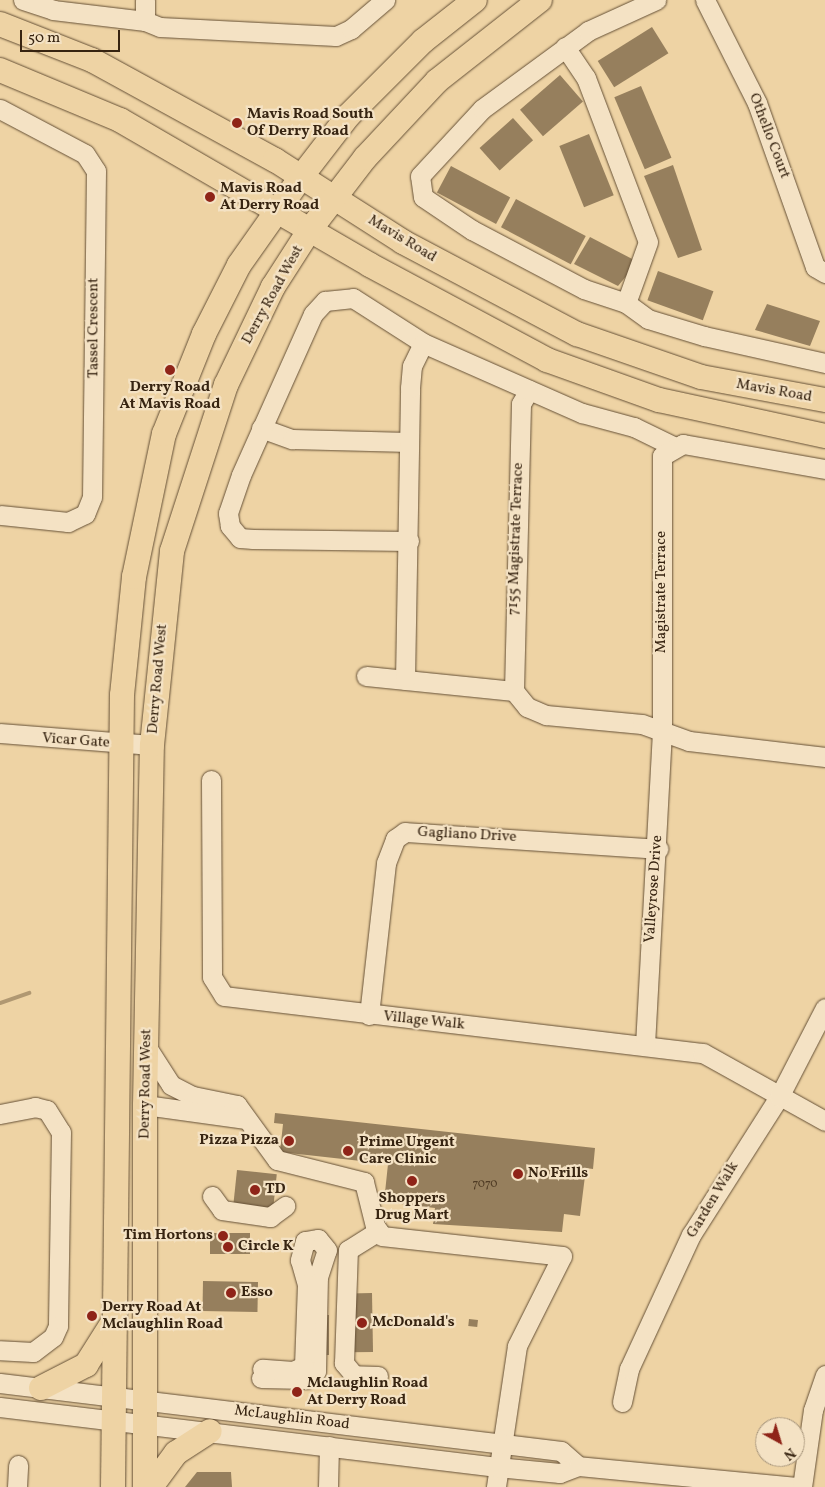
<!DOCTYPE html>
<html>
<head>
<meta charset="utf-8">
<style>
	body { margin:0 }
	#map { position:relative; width:825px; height:1487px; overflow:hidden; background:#eed3a4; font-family:Vollkorn,serif }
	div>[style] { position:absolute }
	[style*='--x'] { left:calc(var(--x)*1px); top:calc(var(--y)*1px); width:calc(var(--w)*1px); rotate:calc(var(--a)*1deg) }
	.stream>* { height:4px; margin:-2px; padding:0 2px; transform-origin:2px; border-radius:2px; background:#b09872 }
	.building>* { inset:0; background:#967f5d; transform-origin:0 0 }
	.roads { filter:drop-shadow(0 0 1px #655036) drop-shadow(0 0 1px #655036) }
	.minor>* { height:19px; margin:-9.5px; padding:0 9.5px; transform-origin:9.5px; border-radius:9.5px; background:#f4e2c4 }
	.major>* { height:24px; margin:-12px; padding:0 12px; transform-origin:12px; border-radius:12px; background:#eed3a4 }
	.dots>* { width:14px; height:14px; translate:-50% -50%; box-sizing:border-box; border:2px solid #f4e2c4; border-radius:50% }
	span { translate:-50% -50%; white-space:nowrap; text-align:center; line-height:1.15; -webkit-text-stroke:4.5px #f4e2c4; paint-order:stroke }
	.number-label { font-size:12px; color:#4f3b24 }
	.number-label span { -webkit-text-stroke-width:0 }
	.poi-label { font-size:15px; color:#372411; font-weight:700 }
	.left { translate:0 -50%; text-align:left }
	.right { translate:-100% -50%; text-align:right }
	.street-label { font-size:15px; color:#372411 }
	.north { position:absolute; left:755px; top:1417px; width:50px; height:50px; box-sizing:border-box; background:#f4e2c4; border:1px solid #a8967c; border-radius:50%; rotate:141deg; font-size:14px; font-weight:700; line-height:20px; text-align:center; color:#372411 }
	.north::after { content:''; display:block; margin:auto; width:18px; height:22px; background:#8f2418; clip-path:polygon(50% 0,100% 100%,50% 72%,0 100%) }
	.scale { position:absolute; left:20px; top:30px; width:100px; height:22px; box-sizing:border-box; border:2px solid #372411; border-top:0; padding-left:6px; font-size:15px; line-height:18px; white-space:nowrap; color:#372411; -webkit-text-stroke:4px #f4e2c4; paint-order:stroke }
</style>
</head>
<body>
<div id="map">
	<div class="stream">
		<div style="--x:0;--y:1003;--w:31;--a:-19"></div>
	</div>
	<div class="building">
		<div style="left:652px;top:27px;width:31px;height:64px;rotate:58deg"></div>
		<div style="left:560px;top:75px;width:35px;height:53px;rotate:49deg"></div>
		<div style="left:641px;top:86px;width:78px;height:29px;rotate:67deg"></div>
		<div style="left:513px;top:118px;width:30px;height:45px;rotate:48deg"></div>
		<div style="left:589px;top:134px;width:66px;height:32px;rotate:68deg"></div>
		<div style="clip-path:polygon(673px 165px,702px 250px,678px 258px,644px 176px)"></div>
		<div style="left:451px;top:166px;width:67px;height:30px;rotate:28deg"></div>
		<div style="left:516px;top:199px;width:79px;height:32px;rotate:28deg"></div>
		<div style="clip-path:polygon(590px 237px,638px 262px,618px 286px,574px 264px)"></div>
		<div style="left:658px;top:271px;width:59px;height:31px;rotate:20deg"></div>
		<div style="clip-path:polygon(767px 304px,820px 321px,810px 346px,755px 330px)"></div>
		<div style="clip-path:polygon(275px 1113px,595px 1148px,593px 1169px,586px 1168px,580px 1216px,564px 1214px,562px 1232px,433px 1224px,435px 1208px,384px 1202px,388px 1164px,280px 1152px,283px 1124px,274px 1123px)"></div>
		<div style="left:237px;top:1170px;width:40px;height:38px;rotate:6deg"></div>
		<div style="left:210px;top:1233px;width:40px;height:21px"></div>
		<div style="left:203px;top:1281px;width:55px;height:30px;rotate:1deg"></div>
		<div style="left:372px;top:1293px;width:59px;height:22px;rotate:89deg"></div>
		<div style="left:313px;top:1315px;width:16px;height:40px"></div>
		<div style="left:469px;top:1319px;width:9px;height:7px;rotate:6deg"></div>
		<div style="clip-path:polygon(197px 1472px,231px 1472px,232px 1487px,185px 1487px)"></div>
	</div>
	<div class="roads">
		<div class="minor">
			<div style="--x:23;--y:0;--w:32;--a:18"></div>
			<div style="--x:53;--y:10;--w:93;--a:6.8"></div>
			<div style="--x:145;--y:21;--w:16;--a:22"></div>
			<div style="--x:160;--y:27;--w:176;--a:2.9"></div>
			<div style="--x:336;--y:36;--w:17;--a:-25"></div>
			<div style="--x:351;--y:29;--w:45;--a:-40.5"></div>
			<div style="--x:705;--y:0;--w:115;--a:63.2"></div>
			<div style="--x:757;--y:103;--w:174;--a:70.5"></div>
			<div style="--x:815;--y:267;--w:12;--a:31"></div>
			<div style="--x:145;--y:21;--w:21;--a:-90"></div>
			<div style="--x:565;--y:47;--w:37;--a:56"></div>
			<div style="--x:586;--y:78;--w:175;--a:69.3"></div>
			<div style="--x:648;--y:242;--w:65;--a:109.8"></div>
			<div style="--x:626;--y:303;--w:27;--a:36"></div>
			<div style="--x:648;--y:319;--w:59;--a:16.9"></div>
			<div style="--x:704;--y:336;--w:124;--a:12.6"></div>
			<div style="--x:0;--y:109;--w:96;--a:27.9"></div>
			<div style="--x:85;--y:154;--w:20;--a:57"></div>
			<div style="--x:96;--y:171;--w:326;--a:90.7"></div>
			<div style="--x:92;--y:497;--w:18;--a:112"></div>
			<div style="--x:85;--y:514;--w:19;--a:155"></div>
			<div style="--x:68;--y:522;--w:68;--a:-174.1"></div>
			<div style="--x:626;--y:303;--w:44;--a:-161.6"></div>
			<div style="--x:584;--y:289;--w:127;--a:-152.2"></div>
			<div style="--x:472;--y:230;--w:59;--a:-146"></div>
			<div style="--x:423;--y:197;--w:21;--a:-98"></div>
			<div style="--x:420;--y:176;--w:91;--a:-47.2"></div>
			<div style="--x:482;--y:109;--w:132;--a:-36.3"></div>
			<div style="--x:588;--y:31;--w:75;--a:-24.5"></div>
			<div style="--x:529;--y:390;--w:16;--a:120"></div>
			<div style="--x:521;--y:404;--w:287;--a:91.4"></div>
			<div style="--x:514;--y:691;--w:21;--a:51"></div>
			<div style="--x:527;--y:707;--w:21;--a:23"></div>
			<div style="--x:546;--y:715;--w:96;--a:5.4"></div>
			<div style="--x:642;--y:724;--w:50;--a:19.9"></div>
			<div style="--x:689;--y:741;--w:137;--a:6.7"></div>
			<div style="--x:261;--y:428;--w:33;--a:20"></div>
			<div style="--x:292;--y:439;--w:117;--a:1.5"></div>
			<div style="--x:409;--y:541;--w:156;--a:-179.3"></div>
			<div style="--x:253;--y:539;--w:13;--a:-176"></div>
			<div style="--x:240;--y:538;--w:16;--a:-130"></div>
			<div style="--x:230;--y:526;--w:13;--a:-99"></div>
			<div style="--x:228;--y:513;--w:40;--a:-71.1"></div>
			<div style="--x:241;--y:475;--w:176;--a:-65.9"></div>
			<div style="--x:313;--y:314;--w:18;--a:-47"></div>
			<div style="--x:325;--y:301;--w:28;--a:-6"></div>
			<div style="--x:353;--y:298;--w:83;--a:32.7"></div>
			<div style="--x:423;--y:343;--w:174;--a:23.8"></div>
			<div style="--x:582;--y:413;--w:54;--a:15.1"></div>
			<div style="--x:634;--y:427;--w:43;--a:26"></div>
			<div style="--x:366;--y:676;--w:149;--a:5.8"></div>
			<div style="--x:405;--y:680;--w:292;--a:-89"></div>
			<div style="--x:410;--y:388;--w:22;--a:-85"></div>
			<div style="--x:412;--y:366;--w:25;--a:-64"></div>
			<div style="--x:0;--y:733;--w:152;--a:4.5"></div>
			<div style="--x:211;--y:780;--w:197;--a:89.7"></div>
			<div style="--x:212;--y:977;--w:22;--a:58"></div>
			<div style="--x:224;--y:996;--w:482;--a:6.8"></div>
			<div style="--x:703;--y:1053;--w:140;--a:29.1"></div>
			<div style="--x:369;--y:1015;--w:153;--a:-83.6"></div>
			<div style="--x:386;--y:863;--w:26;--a:-69"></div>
			<div style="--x:395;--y:839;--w:12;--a:-35"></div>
			<div style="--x:405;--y:832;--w:254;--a:3.8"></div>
			<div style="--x:645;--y:1045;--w:312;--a:-86.9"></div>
			<div style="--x:662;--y:733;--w:277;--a:-90"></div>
			<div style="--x:662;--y:456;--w:24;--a:-30"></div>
			<div style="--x:683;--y:444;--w:144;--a:10"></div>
			<div style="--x:146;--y:1046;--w:46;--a:57.3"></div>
			<div style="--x:171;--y:1085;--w:25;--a:27"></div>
			<div style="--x:193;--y:1096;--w:45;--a:11.6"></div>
			<div style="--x:237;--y:1105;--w:68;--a:54"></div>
			<div style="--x:277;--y:1160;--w:90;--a:14.2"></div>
			<div style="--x:364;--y:1182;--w:45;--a:76"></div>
			<div style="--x:375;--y:1226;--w:12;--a:55"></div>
			<div style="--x:382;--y:1236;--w:181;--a:6.3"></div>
			<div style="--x:562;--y:1256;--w:101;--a:116.6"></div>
			<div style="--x:517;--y:1346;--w:143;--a:98.5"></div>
			<div style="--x:145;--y:1105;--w:102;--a:7.9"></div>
			<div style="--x:0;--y:1114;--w:36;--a:-11"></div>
			<div style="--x:35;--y:1107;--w:12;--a:14"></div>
			<div style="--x:47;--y:1110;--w:26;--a:58"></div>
			<div style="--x:61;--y:1132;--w:194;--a:90.9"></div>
			<div style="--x:58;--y:1326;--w:12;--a:114"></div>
			<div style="--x:53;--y:1337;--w:25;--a:143"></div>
			<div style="--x:33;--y:1352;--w:33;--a:-177"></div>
			<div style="--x:212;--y:1196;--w:17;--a:54"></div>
			<div style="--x:222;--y:1210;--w:49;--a:8.3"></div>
			<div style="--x:270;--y:1217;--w:19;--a:-36"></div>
			<div style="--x:378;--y:1376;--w:24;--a:-178"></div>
			<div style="--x:354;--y:1375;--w:16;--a:-130"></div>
			<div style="--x:344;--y:1363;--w:113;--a:-88"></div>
			<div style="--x:348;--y:1250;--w:36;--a:-32"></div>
			<div style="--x:261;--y:1378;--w:45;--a:1.3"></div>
			<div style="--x:306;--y:1379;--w:13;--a:-39"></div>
			<div style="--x:316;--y:1371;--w:94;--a:-88.8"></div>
			<div style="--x:318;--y:1277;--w:28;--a:-72"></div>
			<div style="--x:327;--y:1250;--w:14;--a:-129"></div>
			<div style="--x:318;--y:1239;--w:13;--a:171"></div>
			<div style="--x:305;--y:1241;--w:20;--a:105"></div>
			<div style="--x:300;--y:1260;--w:25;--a:74"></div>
			<div style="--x:307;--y:1284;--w:82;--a:92.1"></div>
			<div style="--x:304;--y:1366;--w:12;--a:156"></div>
			<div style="--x:293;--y:1371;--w:31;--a:-176"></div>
			<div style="--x:0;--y:1383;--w:565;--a:6.91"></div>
			<div style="--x:561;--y:1451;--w:23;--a:41"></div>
			<div style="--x:622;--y:1402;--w:34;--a:-78"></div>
			<div style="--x:629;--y:1369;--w:148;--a:-65.2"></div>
			<div style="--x:691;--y:1235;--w:164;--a:-57.5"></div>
			<div style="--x:779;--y:1097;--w:100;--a:-62.7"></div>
			<div style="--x:0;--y:1407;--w:501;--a:6.88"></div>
			<div style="--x:497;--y:1467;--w:63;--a:5.4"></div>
			<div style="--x:560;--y:1473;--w:19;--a:-21"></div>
			<div style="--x:578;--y:1466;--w:218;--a:5.5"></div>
			<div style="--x:17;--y:1487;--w:22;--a:-87"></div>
			<div style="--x:328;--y:1487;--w:41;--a:-88.6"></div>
			<div style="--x:802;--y:1487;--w:78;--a:-81.9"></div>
			<div style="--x:813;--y:1410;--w:37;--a:-71"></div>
		</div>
		<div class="major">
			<div style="--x:0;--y:24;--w:99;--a:21.4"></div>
			<div style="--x:92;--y:60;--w:209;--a:28.7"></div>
			<div style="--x:275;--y:160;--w:152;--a:32.6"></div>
			<div style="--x:403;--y:242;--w:197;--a:27.9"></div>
			<div style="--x:577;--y:334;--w:131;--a:19.1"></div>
			<div style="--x:701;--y:377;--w:126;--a:10.5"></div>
			<div style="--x:0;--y:70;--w:130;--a:22.6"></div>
			<div style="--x:120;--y:120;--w:289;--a:30.1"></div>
			<div style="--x:370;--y:265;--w:201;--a:28.2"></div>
			<div style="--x:547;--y:360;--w:119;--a:19.7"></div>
			<div style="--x:659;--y:400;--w:170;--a:12.2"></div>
			<div style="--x:41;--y:1388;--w:51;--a:-27.1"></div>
			<div style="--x:86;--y:1365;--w:54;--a:-57.8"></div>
			<div style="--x:113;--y:1487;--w:792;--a:-89.35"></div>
			<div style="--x:122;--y:695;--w:119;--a:-84.2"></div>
			<div style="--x:134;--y:577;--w:146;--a:-78.2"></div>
			<div style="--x:164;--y:434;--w:108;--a:-68.2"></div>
			<div style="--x:204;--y:334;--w:77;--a:-63.1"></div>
			<div style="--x:239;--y:265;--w:108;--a:-54.8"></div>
			<div style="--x:301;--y:177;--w:78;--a:-52.3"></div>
			<div style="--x:349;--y:115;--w:105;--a:-45"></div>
			<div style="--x:423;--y:41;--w:66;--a:-38.3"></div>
			<div style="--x:145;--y:1487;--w:382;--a:-90"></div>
			<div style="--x:145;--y:1105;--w:360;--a:-88.9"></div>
			<div style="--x:152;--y:745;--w:195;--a:-84.1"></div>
			<div style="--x:172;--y:551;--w:175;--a:-72"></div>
			<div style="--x:226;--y:385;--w:109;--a:-64.4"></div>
			<div style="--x:273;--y:287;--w:67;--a:-57.3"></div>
			<div style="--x:309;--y:231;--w:92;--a:-52.5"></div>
			<div style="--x:365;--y:158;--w:105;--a:-46.9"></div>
			<div style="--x:437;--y:81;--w:131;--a:-38.2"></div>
			<div style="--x:151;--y:1487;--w:42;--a:-53.7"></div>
			<div style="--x:176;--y:1453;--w:40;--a:-32.9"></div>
		</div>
	</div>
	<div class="dots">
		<div style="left:237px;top:123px;background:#8f2418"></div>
		<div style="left:210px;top:197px;background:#8f2418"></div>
		<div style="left:170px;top:370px;background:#8f2418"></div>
		<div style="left:289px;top:1141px;background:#8f2418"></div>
		<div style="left:348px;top:1151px;background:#8f2418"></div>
		<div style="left:518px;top:1174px;background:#8f2418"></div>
		<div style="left:412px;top:1181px;background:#8f2418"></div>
		<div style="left:255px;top:1190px;background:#8f2418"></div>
		<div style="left:223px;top:1236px;background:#8f2418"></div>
		<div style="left:228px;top:1247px;background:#8f2418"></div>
		<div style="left:231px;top:1293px;background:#8f2418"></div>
		<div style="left:92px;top:1316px;background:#8f2418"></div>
		<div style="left:362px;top:1323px;background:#8f2418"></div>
		<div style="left:297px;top:1392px;background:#8f2418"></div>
	</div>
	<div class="number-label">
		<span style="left:485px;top:1185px">7070</span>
	</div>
	<div class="poi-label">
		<span class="left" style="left:247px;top:123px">Mavis Road South<br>Of Derry Road</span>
		<span class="left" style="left:220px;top:197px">Mavis Road<br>At Derry Road</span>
		<span style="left:170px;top:396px">Derry Road<br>At Mavis Road</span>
		<span class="right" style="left:279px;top:1141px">Pizza Pizza</span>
		<span class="left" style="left:359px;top:1151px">Prime Urgent<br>Care Clinic</span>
		<span class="left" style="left:528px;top:1174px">No Frills</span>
		<span class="left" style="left:265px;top:1190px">TD</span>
		<span style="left:412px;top:1207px">Shoppers<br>Drug Mart</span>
		<span class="right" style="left:213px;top:1236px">Tim Hortons</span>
		<span class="left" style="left:238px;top:1247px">Circle K</span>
		<span class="left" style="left:241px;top:1293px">Esso</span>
		<span class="left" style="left:102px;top:1316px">Derry Road At<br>Mclaughlin Road</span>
		<span class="left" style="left:372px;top:1323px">McDonald's</span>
		<span class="left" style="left:307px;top:1392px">Mclaughlin Road<br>At Derry Road</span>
	</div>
	<div class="street-label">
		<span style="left:769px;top:136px;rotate:69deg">Othello Court</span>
		<span style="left:402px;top:239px;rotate:31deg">Mavis Road</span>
		<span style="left:273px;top:295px;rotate:-61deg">Derry Road West</span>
		<span style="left:94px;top:328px;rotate:-90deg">Tassel Crescent</span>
		<span style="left:774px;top:391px;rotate:10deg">Mavis Road</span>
		<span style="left:516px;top:539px;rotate:-88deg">7155 Magistrate Terrace</span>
		<span style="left:662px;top:592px;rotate:-90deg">Magistrate Terrace</span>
		<span style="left:158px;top:679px;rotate:-85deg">Derry Road West</span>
		<span style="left:76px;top:741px;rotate:4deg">Vicar Gate</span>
		<span style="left:467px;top:835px;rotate:3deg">Gagliano Drive</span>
		<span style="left:654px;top:889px;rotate:-86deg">Valleyrose Drive</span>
		<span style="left:424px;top:1021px;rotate:6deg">Village Walk</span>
		<span style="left:146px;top:1084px;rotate:-89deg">Derry Road West</span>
		<span style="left:713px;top:1200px;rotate:-59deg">Garden Walk</span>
		<span style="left:292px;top:1418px;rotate:7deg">McLaughlin Road</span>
	</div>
	<div class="north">N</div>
	<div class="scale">50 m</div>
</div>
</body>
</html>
